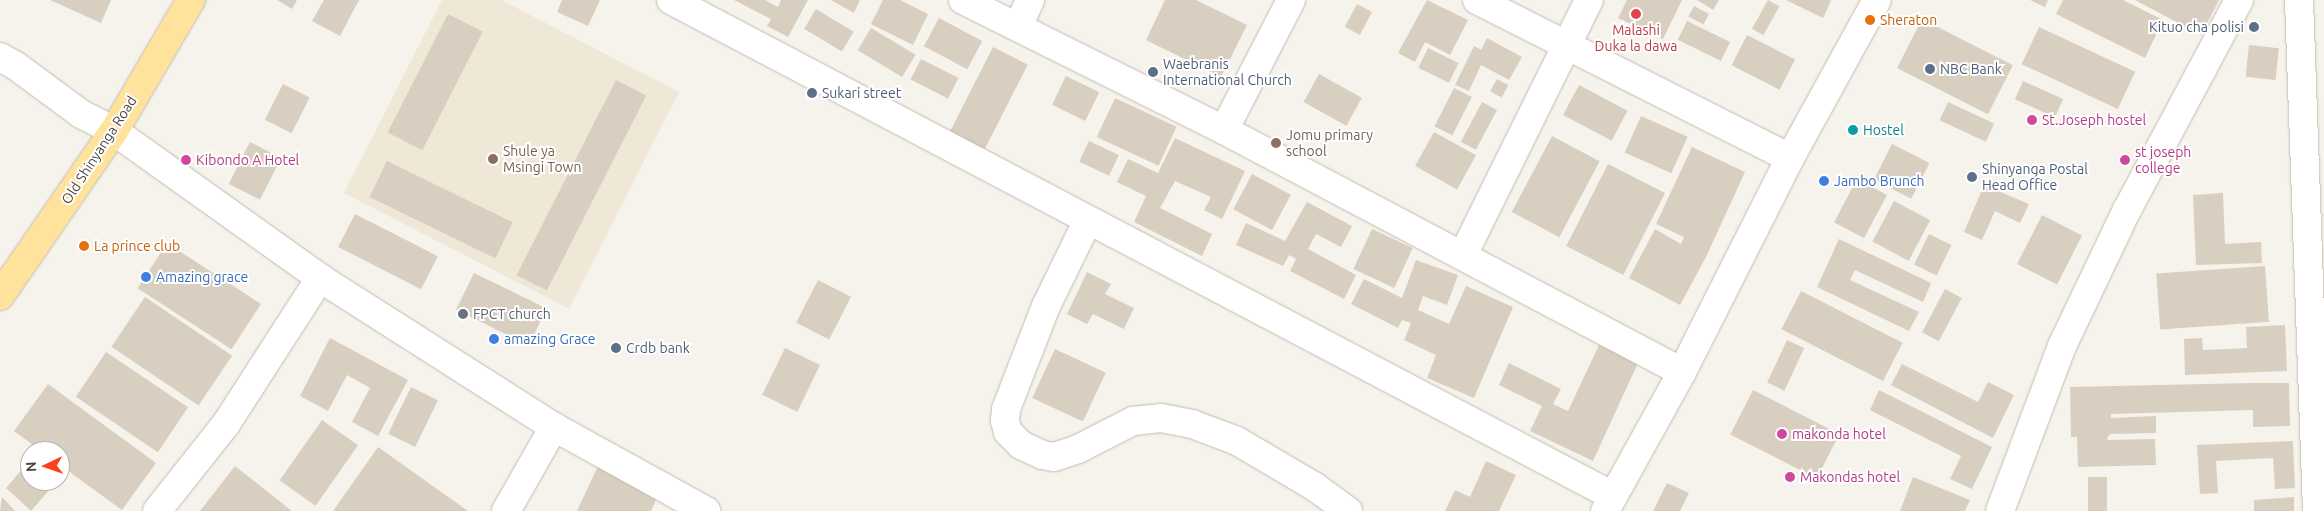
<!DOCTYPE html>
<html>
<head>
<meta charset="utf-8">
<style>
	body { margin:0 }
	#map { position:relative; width:2324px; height:511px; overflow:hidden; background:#f6f3ec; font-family:Ubuntu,sans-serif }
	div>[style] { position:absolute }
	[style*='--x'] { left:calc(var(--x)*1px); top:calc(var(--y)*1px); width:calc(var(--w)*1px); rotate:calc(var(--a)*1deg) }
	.education>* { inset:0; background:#efe8d6 }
	.building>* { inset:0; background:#d8cfc1; transform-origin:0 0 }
	.roads { filter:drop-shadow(0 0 1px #c2bbae) drop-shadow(0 0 1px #c2bbae) }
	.minor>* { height:28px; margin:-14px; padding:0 14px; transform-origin:14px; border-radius:14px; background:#fff }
	.major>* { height:28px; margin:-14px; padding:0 14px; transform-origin:14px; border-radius:14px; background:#ffe39c }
	.dots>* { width:14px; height:14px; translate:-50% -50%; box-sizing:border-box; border:2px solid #fff; border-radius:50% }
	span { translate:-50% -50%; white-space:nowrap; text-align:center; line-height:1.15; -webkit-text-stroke:4px #fff; paint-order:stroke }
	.food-label { font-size:14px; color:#c56008 }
	.left { translate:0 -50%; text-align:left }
	.service-label { font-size:14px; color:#4e5e75 }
	.right { translate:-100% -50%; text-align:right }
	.health-label { font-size:14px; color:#be3a42 }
	.hotel-label { font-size:14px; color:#b23c85 }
	.culture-label { font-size:14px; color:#0d838f }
	.education-label { font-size:14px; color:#785e54 }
	.street-label { font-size:14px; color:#4b4439 }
	.shop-label { font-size:14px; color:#366cbe }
	.worship-label { font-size:14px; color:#5b616d }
	.north { position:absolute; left:20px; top:441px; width:50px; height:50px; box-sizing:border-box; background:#fff; border:1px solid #b7b4b0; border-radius:50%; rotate:267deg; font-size:14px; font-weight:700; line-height:20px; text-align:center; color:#4b4439 }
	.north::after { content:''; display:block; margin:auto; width:18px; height:22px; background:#fc3f1d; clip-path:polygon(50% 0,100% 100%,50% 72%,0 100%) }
</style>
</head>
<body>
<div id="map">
	<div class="education">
		<div style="clip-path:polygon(442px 0,501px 0,679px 92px,569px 309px,344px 193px)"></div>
	</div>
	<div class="building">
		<div style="clip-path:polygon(50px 0,111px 0,101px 23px)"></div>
		<div style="clip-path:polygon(277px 0,297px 0,292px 9px)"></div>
		<div style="clip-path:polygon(324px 0,359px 0,340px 36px,312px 21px)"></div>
		<div style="clip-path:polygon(562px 0,600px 0,588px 26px,557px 12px)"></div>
		<div style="clip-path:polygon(734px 0,765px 0,778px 7px,781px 0,808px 0,788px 37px,767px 26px,771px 19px)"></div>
		<div style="clip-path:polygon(831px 0,860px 0,854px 13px)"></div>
		<div style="clip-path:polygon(883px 0,900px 0,928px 14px,913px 45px,871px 24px)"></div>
		<div style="clip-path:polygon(1165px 0,1196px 0,1247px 25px,1221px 77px,1146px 40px)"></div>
		<div style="clip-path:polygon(1427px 0,1468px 20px,1450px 55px,1425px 42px,1415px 62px,1398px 53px)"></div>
		<div style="clip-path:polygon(1627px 0,1682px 0,1663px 39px,1618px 18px)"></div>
		<div style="clip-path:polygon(1697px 0,1719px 0,1713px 10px)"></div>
		<div style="left:1768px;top:0;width:13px;height:33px;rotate:29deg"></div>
		<div style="clip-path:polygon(1786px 0,1829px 0,1831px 1px,1823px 18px)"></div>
		<div style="clip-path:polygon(2030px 0,2048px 0,2045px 7px)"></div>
		<div style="clip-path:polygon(2063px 0,2123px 0,2163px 20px,2145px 58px,2056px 14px)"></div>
		<div style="clip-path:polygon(2135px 0,2219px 0,2201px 35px)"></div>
		<div style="left:1357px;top:4px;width:17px;height:26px;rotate:28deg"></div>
		<div style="left:1694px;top:6px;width:17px;height:12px;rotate:28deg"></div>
		<div style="left:816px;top:9px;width:44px;height:23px;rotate:31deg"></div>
		<div style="left:448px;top:14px;width:39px;height:133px;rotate:27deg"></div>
		<div style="left:939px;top:18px;width:49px;height:32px;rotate:28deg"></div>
		<div style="left:1922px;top:19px;width:102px;height:55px;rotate:27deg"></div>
		<div style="left:1687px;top:21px;width:48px;height:21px;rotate:26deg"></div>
		<div style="left:2039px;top:27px;width:106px;height:41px;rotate:25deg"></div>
		<div style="left:871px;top:28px;width:52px;height:26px;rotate:31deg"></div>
		<div style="left:1747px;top:35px;width:54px;height:34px;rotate:27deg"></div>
		<div style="clip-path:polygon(1487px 38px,1522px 57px,1509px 80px,1481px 65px,1469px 91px,1455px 85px,1474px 46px,1481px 50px)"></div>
		<div style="left:2249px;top:45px;width:30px;height:32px;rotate:6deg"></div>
		<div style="left:993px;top:47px;width:39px;height:97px;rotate:27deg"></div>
		<div style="left:1428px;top:48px;width:34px;height:22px;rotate:26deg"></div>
		<div style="left:921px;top:59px;width:42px;height:23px;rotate:27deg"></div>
		<div style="left:1319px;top:74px;width:49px;height:32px;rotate:29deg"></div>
		<div style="left:1066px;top:76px;width:37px;height:32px;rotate:26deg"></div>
		<div style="left:1497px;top:79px;width:13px;height:14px;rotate:29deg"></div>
		<div style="left:616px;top:80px;width:34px;height:219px;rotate:27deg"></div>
		<div style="left:2023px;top:81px;width:44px;height:20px;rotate:24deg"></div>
		<div style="left:283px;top:84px;width:30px;height:40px;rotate:27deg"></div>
		<div style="left:1579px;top:85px;width:55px;height:34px;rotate:28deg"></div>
		<div style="left:1454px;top:88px;width:20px;height:43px;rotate:27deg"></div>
		<div style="left:1115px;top:98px;width:68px;height:43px;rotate:25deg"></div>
		<div style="left:1482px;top:102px;width:17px;height:45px;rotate:28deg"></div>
		<div style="left:1948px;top:102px;width:51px;height:20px;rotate:25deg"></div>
		<div style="left:1641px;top:116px;width:51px;height:40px;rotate:24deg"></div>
		<div style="left:1434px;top:132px;width:48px;height:39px;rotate:29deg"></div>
		<div style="left:1552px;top:136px;width:54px;height:86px;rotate:28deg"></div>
		<div style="clip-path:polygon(1175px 138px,1245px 171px,1222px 219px,1204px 210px,1211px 197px,1175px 181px,1160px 208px,1212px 234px,1202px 256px,1134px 222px,1146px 196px,1117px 182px,1128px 159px,1158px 173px)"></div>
		<div style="left:1089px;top:141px;width:33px;height:23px;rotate:25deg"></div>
		<div style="left:250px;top:142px;width:35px;height:47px;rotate:27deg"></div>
		<div style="left:1892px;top:144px;width:42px;height:40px;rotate:27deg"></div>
		<div style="clip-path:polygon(1692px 147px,1745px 172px,1706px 257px,1680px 305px,1629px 278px,1655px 229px,1681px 244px,1684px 237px,1656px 224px)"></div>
		<div style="left:387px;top:161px;width:140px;height:40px;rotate:26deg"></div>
		<div style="left:1608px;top:164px;width:64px;height:92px;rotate:27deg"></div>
		<div style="left:1252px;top:174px;width:44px;height:40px;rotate:28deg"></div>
		<div style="left:1857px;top:179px;width:34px;height:49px;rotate:28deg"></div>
		<div style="clip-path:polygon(1984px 185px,2029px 204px,2020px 223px,1995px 211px,1982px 240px,1964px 232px)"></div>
		<div style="clip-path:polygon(2223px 193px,2225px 244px,2261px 242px,2262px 263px,2196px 265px,2193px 195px)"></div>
		<div style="left:1894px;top:201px;width:41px;height:46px;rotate:28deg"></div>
		<div style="clip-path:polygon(1307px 202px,1352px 226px,1341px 247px,1316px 234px,1308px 249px,1356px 275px,1344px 299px,1290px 271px,1296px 259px,1289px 255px,1283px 266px,1236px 245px,1246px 223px,1285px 241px)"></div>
		<div style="left:355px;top:214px;width:93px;height:37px;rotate:27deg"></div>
		<div style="left:2042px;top:215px;width:45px;height:55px;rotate:27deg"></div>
		<div style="left:1372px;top:229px;width:45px;height:44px;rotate:25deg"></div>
		<div style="left:1929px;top:234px;width:25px;height:34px;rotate:26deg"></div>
		<div style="clip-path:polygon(1839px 239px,1931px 283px,1923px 302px,1855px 270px,1850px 280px,1919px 312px,1909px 331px,1817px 287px)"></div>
		<div style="left:167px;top:243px;width:112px;height:54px;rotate:33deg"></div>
		<div style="clip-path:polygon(1416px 260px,1458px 275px,1447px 305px,1423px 296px,1418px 310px,1449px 324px,1466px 286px,1513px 307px,1474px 398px,1427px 378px,1436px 355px,1404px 340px,1411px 323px,1402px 320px,1398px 328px,1351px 304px,1364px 279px,1402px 298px)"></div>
		<div style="left:2265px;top:266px;width:56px;height:109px;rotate:86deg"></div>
		<div style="clip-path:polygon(1087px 272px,1111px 284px,1105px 294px,1134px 308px,1124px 329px,1093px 314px,1087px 324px,1067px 314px)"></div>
		<div style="left:474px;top:273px;width:81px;height:41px;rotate:26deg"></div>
		<div style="left:818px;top:280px;width:37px;height:48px;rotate:27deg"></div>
		<div style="left:1945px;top:289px;width:19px;height:49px;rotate:28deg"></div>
		<div style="left:1801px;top:291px;width:114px;height:43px;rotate:27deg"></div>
		<div style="left:145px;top:297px;width:105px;height:60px;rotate:34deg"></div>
		<div style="clip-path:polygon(2285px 325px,2287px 371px,2185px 375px,2184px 339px,2202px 338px,2203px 350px,2247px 348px,2246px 327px)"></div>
		<div style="clip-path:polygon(330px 338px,408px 380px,378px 436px,352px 422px,370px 388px,347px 375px,328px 411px,300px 396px)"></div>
		<div style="left:1787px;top:340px;width:19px;height:47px;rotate:25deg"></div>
		<div style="clip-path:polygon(1599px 345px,1638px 363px,1593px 461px,1530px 431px,1542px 406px,1499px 385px,1509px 363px,1561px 389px,1553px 404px,1568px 411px)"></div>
		<div style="left:785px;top:348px;width:39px;height:52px;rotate:26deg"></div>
		<div style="left:1055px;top:349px;width:56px;height:54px;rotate:25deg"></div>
		<div style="left:106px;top:352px;width:99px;height:54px;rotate:34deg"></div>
		<div style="clip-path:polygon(1902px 364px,1978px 402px,1988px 382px,2014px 395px,1993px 438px,1891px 385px)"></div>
		<div style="clip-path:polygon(2252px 383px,2289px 383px,2290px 426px,2253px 427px,2253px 410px,2111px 414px,2111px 418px,2156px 416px,2156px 433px,2111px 434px,2108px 436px,2107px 440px,2155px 439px,2156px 465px,2078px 467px,2077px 437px,2071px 437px,2070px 387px)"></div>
		<div style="clip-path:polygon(48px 384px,156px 463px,122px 510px,60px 465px,60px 451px,41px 451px,14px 431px)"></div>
		<div style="left:411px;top:387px;width:30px;height:52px;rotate:26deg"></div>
		<div style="left:1753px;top:390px;width:97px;height:50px;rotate:27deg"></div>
		<div style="clip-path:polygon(1879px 390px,1992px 447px,1972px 489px,1950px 479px,1961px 456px,1870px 410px)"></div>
		<div style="left:322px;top:420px;width:44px;height:74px;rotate:35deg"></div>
		<div style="clip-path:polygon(2293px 441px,2295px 488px,2275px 489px,2273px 458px,2216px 461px,2218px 493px,2200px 494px,2197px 445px)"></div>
		<div style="clip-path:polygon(378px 447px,468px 511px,333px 511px)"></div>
		<div style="clip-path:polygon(30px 460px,30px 481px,57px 481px,31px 511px,6px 488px)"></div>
		<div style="clip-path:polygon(1486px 461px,1516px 475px,1499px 511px,1445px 511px,1455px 490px,1470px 497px)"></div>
		<div style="clip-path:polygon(235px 466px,292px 511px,200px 511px)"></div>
		<div style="clip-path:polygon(598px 466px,659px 493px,651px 511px,577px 511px)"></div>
		<div style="clip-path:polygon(1913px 477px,1970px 500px,1965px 511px,1900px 511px)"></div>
		<div style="left:2088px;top:477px;width:19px;height:34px"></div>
		<div style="clip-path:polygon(1667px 483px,1689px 493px,1680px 511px,1653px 511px)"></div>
		<div style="clip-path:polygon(2px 497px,15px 511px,0 511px)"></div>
		<div style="clip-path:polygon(2294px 497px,2294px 511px,2254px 511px,2254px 500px)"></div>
	</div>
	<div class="roads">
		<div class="minor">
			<div style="--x:671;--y:0;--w:1065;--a:27.77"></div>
			<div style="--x:963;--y:0;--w:292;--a:26.5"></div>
			<div style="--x:1224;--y:130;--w:518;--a:27.85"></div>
			<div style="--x:1477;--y:0;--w:351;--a:26.8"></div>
			<div style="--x:2299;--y:0;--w:511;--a:87.98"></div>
			<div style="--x:1018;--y:27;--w:30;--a:-66"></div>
			<div style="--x:0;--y:57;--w:18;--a:29"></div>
			<div style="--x:16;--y:66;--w:81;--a:36.4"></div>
			<div style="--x:81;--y:114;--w:37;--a:27"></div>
			<div style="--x:114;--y:131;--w:253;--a:35.5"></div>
			<div style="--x:320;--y:278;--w:277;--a:32.5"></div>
			<div style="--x:554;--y:427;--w:174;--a:28.9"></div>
			<div style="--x:1224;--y:130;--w:146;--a:-62.7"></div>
			<div style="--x:1088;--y:220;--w:96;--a:116"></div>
			<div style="--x:1046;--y:306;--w:110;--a:111.2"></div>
			<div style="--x:1006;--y:409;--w:12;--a:95"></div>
			<div style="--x:1005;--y:421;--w:11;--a:75"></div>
			<div style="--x:1008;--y:432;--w:18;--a:45"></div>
			<div style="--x:1021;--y:445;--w:23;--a:25"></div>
			<div style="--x:1042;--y:455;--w:12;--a:9"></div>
			<div style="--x:1054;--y:457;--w:25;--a:-18"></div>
			<div style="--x:1078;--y:449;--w:62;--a:-27"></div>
			<div style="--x:1133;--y:421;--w:28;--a:-6"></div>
			<div style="--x:1161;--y:418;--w:32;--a:11"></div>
			<div style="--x:1192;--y:424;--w:48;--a:20.7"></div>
			<div style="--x:1237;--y:441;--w:91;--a:30.5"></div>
			<div style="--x:1315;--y:487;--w:41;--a:36"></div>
			<div style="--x:1463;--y:255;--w:284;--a:-63.7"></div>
			<div style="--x:157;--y:511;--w:111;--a:-51.6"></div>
			<div style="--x:226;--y:424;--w:174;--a:-57.2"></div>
			<div style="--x:506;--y:511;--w:97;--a:-60.3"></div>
			<div style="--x:1605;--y:511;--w:159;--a:-61"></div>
			<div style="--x:1682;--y:372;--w:240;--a:-63.2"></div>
			<div style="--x:1790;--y:158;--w:180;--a:-61.2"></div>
			<div style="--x:2000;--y:511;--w:176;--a:-69.4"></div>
			<div style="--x:2062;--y:346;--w:151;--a:-64.5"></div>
			<div style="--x:2127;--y:210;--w:238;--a:-61.9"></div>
		</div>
		<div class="major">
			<div style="--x:0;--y:296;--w:201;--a:-55.4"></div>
			<div style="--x:114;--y:131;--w:152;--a:-59.6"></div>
		</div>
	</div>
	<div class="dots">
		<div style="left:1636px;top:14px;background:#e0444e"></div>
		<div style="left:1870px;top:20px;background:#e8710a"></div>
		<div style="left:2254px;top:27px;background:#5c6f8a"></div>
		<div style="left:1930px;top:69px;background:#5c6f8a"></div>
		<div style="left:1153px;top:72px;background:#5c6f8a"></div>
		<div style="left:812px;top:93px;background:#5c6f8a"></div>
		<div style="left:2032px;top:120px;background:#d1479c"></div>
		<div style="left:1853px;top:130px;background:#0f9aa8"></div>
		<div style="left:1276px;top:143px;background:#8d6e63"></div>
		<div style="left:493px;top:159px;background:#8d6e63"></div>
		<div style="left:186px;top:160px;background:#d1479c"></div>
		<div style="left:2125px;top:160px;background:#d1479c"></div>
		<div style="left:1972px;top:177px;background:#5c6f8a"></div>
		<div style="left:1824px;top:181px;background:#3f7fe0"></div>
		<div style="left:84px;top:246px;background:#e8710a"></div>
		<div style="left:146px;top:277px;background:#3f7fe0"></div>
		<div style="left:463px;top:314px;background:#6b7280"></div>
		<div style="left:494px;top:339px;background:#3f7fe0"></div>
		<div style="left:616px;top:348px;background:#5c6f8a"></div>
		<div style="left:1782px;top:434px;background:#d1479c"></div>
		<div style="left:1790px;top:477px;background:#d1479c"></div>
	</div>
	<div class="food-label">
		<span class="left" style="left:1880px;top:20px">Sheraton</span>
		<span class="left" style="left:94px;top:246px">La prince club</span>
	</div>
	<div class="service-label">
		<span class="right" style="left:2244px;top:27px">Kituo cha polisi</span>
		<span class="left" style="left:1163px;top:72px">Waebranis<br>International Church</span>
		<span class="left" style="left:1940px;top:69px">NBC Bank</span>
		<span class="left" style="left:822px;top:93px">Sukari street</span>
		<span class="left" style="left:1982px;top:177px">Shinyanga Postal<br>Head Office</span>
		<span class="left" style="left:626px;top:348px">Crdb bank</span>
	</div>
	<div class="health-label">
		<span style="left:1636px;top:38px">Malashi<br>Duka la dawa</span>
	</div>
	<div class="hotel-label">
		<span class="left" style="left:2042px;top:120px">St.Joseph hostel</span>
		<span class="left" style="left:2135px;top:160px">st joseph<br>college</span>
		<span class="left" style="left:196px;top:160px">Kibondo A Hotel</span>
		<span class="left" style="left:1792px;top:434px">makonda hotel</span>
		<span class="left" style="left:1800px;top:477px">Makondas hotel</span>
	</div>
	<div class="culture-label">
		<span class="left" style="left:1863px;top:130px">Hostel</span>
	</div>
	<div class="education-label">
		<span class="left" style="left:1286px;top:143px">Jomu primary<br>school</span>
		<span class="left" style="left:503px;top:159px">Shule ya<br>Msingi Town</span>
	</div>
	<div class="street-label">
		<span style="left:99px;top:150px;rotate:-57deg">Old Shinyanga Road</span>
	</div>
	<div class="shop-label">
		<span class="left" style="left:1834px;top:181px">Jambo Brunch</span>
		<span class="left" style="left:156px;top:277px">Amazing grace</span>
		<span class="left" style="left:504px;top:339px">amazing Grace</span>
	</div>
	<div class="worship-label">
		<span class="left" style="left:473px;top:314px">FPCT church</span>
	</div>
	<div class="north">N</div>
</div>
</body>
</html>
